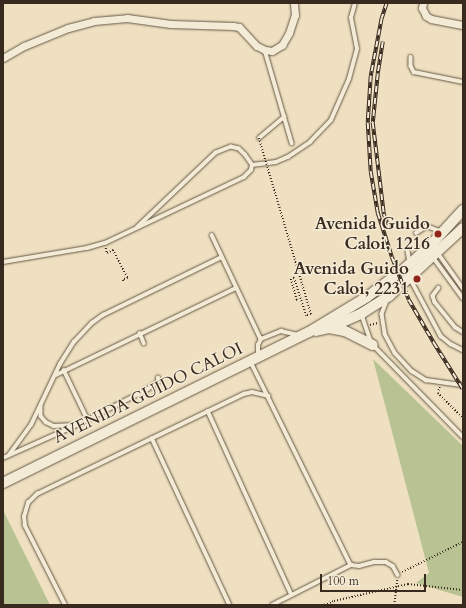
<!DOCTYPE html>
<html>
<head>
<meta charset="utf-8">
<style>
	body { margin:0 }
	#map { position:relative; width:466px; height:608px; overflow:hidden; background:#eee0c0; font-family:Cardo,serif }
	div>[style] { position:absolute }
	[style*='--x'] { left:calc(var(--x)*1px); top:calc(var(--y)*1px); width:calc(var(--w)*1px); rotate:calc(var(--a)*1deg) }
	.green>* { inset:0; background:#b8c293 }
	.path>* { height:1.5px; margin-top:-0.75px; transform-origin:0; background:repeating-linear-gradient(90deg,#392a1f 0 1px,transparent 0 3px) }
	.roads { filter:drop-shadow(0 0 1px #665847) drop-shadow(0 0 1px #665847) }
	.service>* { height:3.5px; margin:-1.75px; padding:0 1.75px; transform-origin:1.75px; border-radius:1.75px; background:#f4ebd6 }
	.minor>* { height:7px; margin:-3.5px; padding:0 3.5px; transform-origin:3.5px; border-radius:3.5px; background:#f4ebd6 }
	.secondary>* { height:10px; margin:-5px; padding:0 5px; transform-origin:5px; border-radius:5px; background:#f4ebd6 }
	.rail>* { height:3.5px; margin-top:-1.75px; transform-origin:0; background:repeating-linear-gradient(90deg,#f4ebd6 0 6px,#392a1f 0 12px); box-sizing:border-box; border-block:1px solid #392a1f }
	.path-bridge>* { height:1.5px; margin-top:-0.75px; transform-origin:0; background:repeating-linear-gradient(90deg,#392a1f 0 1px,transparent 0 3px) }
	.dots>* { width:11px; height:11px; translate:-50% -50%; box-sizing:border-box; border:2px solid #f4ebd6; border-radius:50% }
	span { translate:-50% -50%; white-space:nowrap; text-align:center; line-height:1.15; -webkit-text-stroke:3px #f4ebd6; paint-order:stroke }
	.poi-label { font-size:17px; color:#392a1f; font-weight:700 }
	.right { translate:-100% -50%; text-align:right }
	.street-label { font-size:17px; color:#392a1f }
	.frame { position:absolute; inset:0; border:4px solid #392a1f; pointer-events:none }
	.scale { position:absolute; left:320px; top:574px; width:106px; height:18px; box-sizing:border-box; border:2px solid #392a1f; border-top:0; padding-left:5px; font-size:12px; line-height:14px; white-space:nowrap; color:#392a1f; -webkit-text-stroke:3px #f4ebd6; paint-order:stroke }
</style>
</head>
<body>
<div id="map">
	<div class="green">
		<div style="clip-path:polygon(373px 359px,463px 446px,463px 597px,416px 583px,429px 573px)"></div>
		<div style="clip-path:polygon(3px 510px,50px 605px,3px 605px)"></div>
	</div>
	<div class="path">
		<div style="--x:106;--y:248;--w:5;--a:79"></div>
		<div style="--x:107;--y:253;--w:7;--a:-27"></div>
		<div style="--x:113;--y:250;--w:32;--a:62"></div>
		<div style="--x:128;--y:278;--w:5;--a:158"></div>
		<div style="--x:123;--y:280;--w:2;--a:63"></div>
		<div style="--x:370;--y:325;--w:8;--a:-14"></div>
		<div style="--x:440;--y:387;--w:6;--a:108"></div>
		<div style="--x:438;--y:393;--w:35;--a:45"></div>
		<div style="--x:402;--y:572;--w:68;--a:-26.2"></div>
		<div style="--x:324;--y:605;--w:11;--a:-22"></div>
		<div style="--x:334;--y:601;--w:76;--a:-12.9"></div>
		<div style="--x:408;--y:584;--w:55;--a:6.2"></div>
		<div style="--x:394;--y:605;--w:25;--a:-83"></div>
	</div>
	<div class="roads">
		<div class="service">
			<div style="--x:265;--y:50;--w:97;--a:73.8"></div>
			<div style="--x:411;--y:57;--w:9;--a:90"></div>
			<div style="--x:411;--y:66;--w:7;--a:63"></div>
			<div style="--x:414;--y:72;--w:50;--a:11.5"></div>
			<div style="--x:259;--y:138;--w:33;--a:-40"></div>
			<div style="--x:252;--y:165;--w:24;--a:-7"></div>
			<div style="--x:276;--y:162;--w:13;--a:-23"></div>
			<div style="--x:288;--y:157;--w:27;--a:-34"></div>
			<div style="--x:310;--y:142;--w:30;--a:-46"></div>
			<div style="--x:331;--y:120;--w:45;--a:-66.3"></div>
			<div style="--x:349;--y:79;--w:31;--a:-75"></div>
			<div style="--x:357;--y:49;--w:32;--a:-101"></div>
			<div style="--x:351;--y:18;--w:16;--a:-75"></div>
			<div style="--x:416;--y:233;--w:13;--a:-32"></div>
			<div style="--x:427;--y:226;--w:16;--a:22"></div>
			<div style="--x:212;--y:235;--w:115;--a:64.8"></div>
			<div style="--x:408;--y:251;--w:11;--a:80"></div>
			<div style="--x:438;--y:253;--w:43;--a:54.5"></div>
			<div style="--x:433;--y:257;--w:51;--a:53.8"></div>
			<div style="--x:3;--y:262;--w:85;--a:-9.5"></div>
			<div style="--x:87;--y:248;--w:19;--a:-16"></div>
			<div style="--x:105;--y:243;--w:154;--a:-25.4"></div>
			<div style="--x:244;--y:177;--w:10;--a:-45"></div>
			<div style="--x:251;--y:170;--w:5;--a:-79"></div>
			<div style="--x:252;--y:165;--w:12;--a:-125"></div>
			<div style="--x:245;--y:155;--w:8;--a:-135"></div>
			<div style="--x:239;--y:149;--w:8;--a:-166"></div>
			<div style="--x:231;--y:147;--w:16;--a:158"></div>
			<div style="--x:216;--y:153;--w:108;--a:136.5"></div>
			<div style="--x:410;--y:278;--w:66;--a:61.9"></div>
			<div style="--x:441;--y:336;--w:13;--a:39"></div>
			<div style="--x:451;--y:344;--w:13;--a:27"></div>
			<div style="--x:439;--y:288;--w:10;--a:127"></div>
			<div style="--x:433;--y:296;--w:6;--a:72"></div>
			<div style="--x:435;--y:302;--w:32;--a:51"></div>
			<div style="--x:455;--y:327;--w:9;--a:32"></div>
			<div style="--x:387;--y:301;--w:14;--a:111"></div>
			<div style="--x:382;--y:314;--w:20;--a:81"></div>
			<div style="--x:385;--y:334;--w:21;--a:62"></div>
			<div style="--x:395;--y:353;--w:25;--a:47"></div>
			<div style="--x:412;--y:371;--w:17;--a:33"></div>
			<div style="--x:426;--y:380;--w:37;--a:8"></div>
			<div style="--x:362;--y:315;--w:28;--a:71"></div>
			<div style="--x:140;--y:333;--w:11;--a:68"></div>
			<div style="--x:374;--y:346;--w:127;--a:45.6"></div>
			<div style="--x:258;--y:356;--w:11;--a:-90"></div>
			<div style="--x:258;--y:345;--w:7;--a:-63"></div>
			<div style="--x:261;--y:339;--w:22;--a:-22"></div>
			<div style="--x:281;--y:331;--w:17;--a:13"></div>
			<div style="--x:251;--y:362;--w:226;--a:63.8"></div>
			<div style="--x:351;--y:565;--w:8;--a:7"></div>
			<div style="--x:359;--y:566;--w:16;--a:-15"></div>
			<div style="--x:374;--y:562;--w:12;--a:0"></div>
			<div style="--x:386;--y:562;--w:8;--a:30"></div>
			<div style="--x:393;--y:566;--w:10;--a:61"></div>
			<div style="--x:64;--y:370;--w:55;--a:64.4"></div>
			<div style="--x:56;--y:375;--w:200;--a:-25.8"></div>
			<div style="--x:41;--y:406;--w:10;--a:90"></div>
			<div style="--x:41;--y:416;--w:8;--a:50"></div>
			<div style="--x:46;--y:422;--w:9;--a:27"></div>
			<div style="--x:54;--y:426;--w:20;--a:-3"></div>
			<div style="--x:208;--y:411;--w:202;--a:65.5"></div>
			<div style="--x:152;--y:438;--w:184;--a:65"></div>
			<div style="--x:9;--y:455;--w:37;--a:-54"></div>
			<div style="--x:31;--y:425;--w:68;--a:-64.6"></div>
			<div style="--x:60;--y:364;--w:26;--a:-58"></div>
			<div style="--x:74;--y:342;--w:26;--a:-47"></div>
			<div style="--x:92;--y:323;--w:14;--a:-36"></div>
			<div style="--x:103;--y:315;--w:132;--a:-26"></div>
			<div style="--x:3;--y:458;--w:83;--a:-24.1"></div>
			<div style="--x:79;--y:424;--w:77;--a:-26.9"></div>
			<div style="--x:148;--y:389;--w:12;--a:-35"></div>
			<div style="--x:158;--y:382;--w:4;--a:-90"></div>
			<div style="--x:65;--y:605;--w:89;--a:-116.9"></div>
			<div style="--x:25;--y:526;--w:9;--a:-96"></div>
			<div style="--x:24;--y:517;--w:15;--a:-74"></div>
			<div style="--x:28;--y:503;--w:13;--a:-45"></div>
			<div style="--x:37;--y:494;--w:230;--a:-25.8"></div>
			<div style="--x:244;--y:394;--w:8;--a:-14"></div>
			<div style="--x:252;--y:392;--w:17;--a:13"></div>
			<div style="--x:272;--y:605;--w:89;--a:-26.9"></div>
		</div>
		<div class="minor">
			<div style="--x:423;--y:3;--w:5;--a:101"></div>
			<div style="--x:422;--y:8;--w:9;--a:63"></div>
			<div style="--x:426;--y:16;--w:6;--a:31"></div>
			<div style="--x:431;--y:19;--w:33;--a:11"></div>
			<div style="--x:3;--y:58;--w:24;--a:-30"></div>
			<div style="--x:24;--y:46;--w:48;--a:-22.2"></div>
			<div style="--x:68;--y:28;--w:27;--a:-15"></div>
			<div style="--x:94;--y:21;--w:33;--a:-5"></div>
			<div style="--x:127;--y:18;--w:44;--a:7.8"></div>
			<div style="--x:171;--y:24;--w:62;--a:1.8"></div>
			<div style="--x:233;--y:26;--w:6;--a:9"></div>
			<div style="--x:239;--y:27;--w:26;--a:47"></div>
			<div style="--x:257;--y:46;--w:9;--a:27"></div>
			<div style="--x:265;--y:50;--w:7;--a:8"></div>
			<div style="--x:272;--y:51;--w:12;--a:-31"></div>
			<div style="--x:282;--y:45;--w:14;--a:-60"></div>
			<div style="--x:289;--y:33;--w:19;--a:-72"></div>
			<div style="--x:295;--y:15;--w:12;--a:-95"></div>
		</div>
		<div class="secondary">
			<div style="--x:329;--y:328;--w:16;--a:11"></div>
			<div style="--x:345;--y:331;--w:31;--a:27"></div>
			<div style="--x:316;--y:331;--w:13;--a:-13"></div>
			<div style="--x:329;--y:328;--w:36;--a:-24"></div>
			<div style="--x:362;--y:313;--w:32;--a:-32"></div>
			<div style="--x:389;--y:296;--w:100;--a:-42.6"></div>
			<div style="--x:3;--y:483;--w:341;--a:-26.3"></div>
			<div style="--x:309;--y:332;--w:68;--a:-31.1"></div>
			<div style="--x:367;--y:297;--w:39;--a:-37"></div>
			<div style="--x:398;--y:274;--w:40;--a:-41"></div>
			<div style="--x:428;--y:248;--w:52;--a:-47.4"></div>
		</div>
	</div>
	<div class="rail">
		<div style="--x:387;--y:3;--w:16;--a:108"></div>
		<div style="--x:382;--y:18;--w:59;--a:100.7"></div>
		<div style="--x:371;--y:76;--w:47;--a:93.7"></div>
		<div style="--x:368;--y:123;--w:49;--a:86.5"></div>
		<div style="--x:371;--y:172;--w:42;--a:80.3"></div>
		<div style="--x:378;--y:213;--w:46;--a:72.3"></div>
		<div style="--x:392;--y:257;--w:46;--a:68.4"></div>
		<div style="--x:409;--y:300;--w:50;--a:59.8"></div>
		<div style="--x:434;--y:343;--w:54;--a:57.8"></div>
		<div style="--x:383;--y:42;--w:32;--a:99"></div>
		<div style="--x:378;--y:74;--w:49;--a:95.8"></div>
		<div style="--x:373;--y:123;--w:92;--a:83.1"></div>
		<div style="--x:384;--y:214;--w:15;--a:70"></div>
	</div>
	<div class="path-bridge">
		<div style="--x:259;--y:138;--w:184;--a:73.5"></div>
		<div style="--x:311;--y:314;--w:5;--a:158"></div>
		<div style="--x:306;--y:316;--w:40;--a:-108"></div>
		<div style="--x:294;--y:278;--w:3;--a:162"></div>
		<div style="--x:291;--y:279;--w:22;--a:74"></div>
		<div style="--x:297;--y:300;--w:3;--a:162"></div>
	</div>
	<div class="dots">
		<div style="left:438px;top:234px;background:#8f2418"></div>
		<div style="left:417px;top:279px;background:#8f2418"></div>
	</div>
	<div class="poi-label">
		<span class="right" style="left:430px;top:234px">Avenida Guido<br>Caloi, 1216</span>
		<span class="right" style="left:409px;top:279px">Avenida Guido<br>Caloi, 2231</span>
	</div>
	<div class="street-label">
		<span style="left:148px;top:393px;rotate:-26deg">AVENIDA GUIDO CALOI</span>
	</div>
	<div class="frame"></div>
	<div class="scale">100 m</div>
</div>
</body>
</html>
